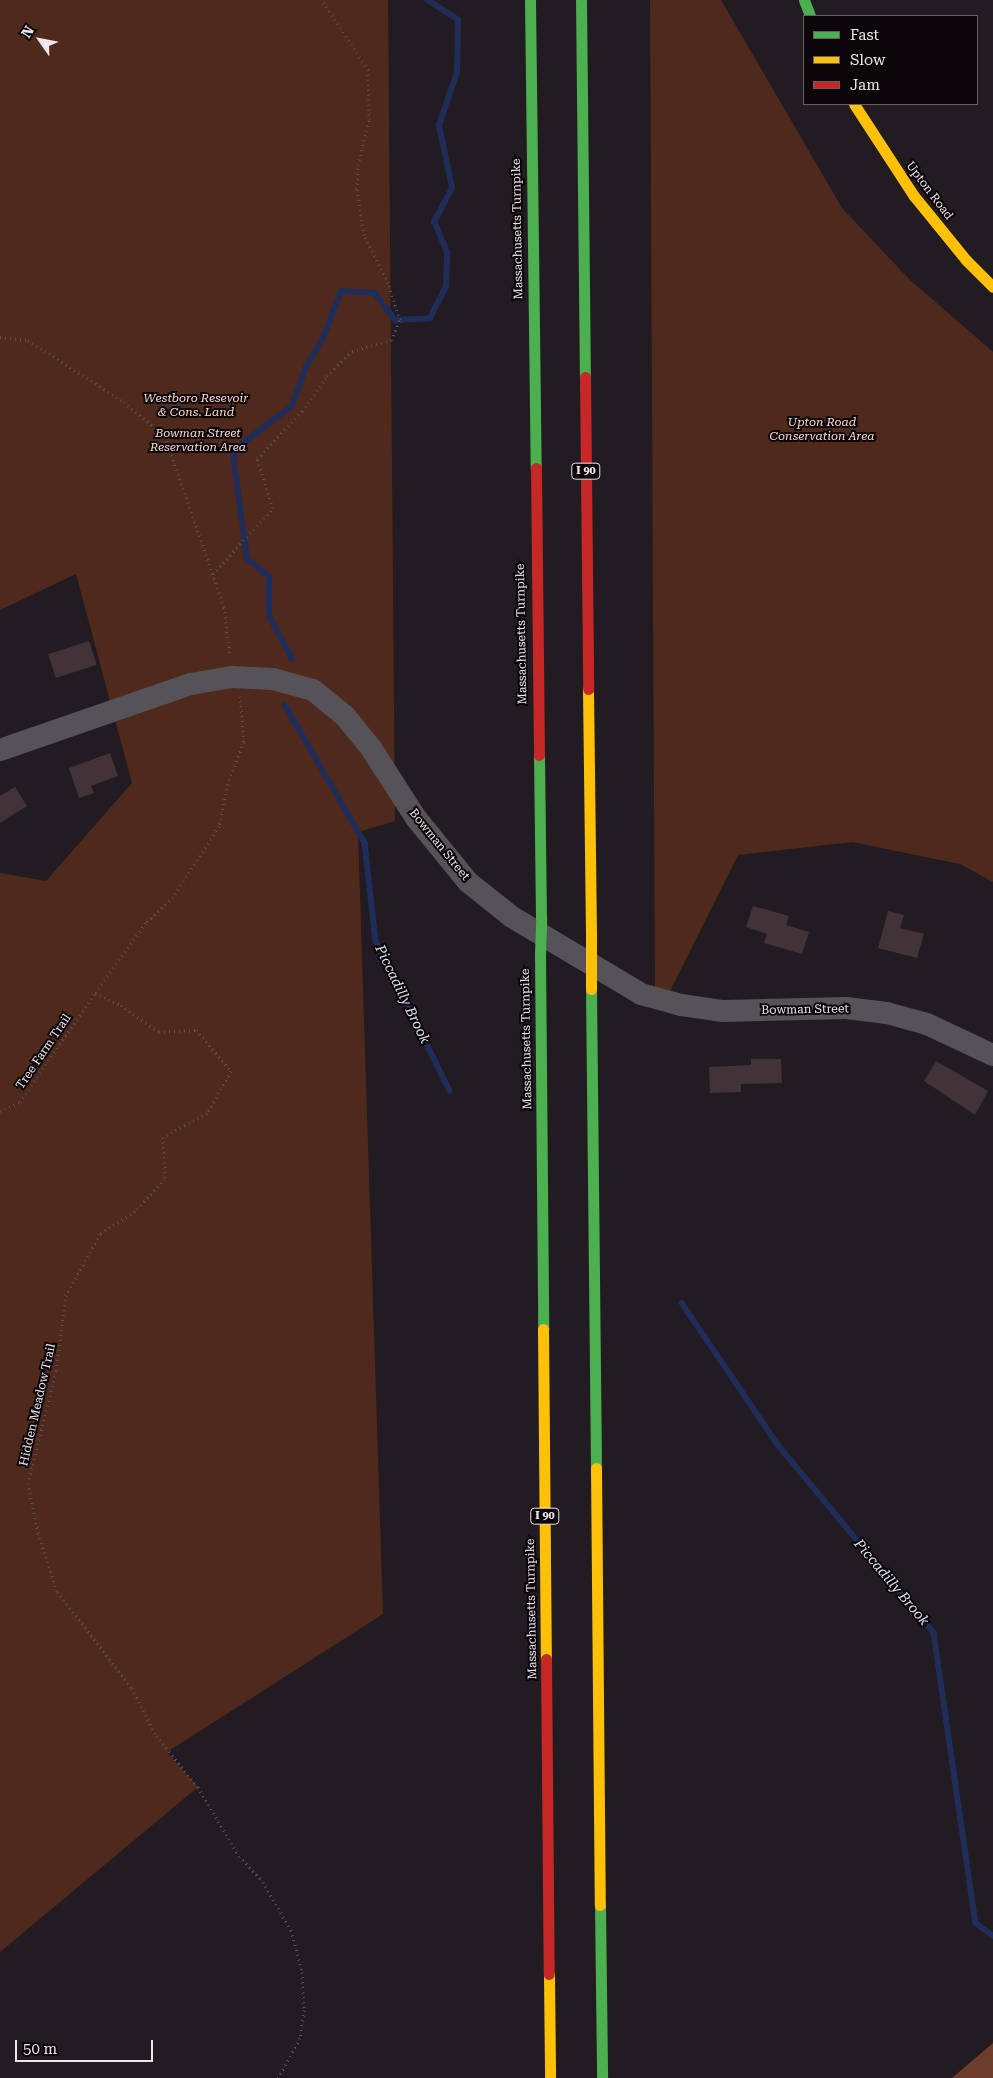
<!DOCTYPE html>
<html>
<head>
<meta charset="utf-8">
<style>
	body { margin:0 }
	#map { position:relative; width:993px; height:2078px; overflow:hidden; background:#221b21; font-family:"Roboto Serif",serif }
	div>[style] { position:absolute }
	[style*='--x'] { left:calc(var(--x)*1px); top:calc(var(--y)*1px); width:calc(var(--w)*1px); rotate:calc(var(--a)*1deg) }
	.green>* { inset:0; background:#4f2a1c }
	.forest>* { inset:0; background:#6d3d2a }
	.stream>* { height:5.5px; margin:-2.75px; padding:0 2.75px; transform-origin:2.75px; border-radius:2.75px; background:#1f2d58 }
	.building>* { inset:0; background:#413338; transform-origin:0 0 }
	.path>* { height:3px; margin-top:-1.5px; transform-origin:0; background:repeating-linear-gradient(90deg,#555256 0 1px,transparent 0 5px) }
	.street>* { height:22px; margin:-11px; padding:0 11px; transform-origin:11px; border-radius:11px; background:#555357 }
	.fast>* { height:11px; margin:-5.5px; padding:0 5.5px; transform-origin:5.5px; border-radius:5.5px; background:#4caf50 }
	.slow>* { height:11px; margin:-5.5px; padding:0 5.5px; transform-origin:5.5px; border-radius:5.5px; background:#ffc107 }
	.jam>* { height:11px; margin:-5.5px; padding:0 5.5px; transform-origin:5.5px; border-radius:5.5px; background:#c62828 }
	.fast-bridge>* { height:11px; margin:-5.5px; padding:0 5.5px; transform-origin:5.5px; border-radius:5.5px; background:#4caf50 }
	.slow-bridge>* { height:11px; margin:-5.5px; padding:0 5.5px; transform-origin:5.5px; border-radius:5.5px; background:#ffc107 }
	span { translate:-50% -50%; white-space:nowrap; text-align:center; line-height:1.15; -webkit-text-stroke:4px #0b0609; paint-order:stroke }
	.shield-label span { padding:1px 4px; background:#0b0609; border:1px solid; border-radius:4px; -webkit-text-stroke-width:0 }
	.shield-label { font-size:11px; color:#efe5ec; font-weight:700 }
	.street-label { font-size:12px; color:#efe5ec }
	.park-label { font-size:12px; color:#fdd9ca; font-style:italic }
	.water-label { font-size:14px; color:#dde4f3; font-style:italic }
	.legend { position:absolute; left:803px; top:15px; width:175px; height:90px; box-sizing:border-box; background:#0b0609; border:1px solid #665f64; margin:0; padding:6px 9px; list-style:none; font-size:15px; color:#efe5ec }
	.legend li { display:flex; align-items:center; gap:10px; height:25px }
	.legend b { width:25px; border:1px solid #665f64 }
	.north { position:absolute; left:15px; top:15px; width:50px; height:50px; -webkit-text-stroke:4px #0b0609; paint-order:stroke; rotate:303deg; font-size:14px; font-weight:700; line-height:20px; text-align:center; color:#efe5ec }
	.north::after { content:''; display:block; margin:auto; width:18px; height:22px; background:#efe5ec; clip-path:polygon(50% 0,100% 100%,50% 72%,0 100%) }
	.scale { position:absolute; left:15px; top:2040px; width:138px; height:22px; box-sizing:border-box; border:2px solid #efe5ec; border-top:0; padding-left:6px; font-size:15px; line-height:18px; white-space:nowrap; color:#efe5ec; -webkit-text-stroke:4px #0b0609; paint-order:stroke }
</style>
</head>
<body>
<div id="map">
	<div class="green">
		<div style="clip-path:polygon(0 0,388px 0,395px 821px,358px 832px,383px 1614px,167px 1752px,198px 1787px,0 1952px,0 873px,46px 881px,132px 783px,76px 574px,0 610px)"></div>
		<div style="clip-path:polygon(650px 0,721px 0,842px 208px,909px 279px,993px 352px,993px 882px,960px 864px,852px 842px,738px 855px,667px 997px,655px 998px)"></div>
	</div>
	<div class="forest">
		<div style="clip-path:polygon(993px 2043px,993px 2078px,952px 2078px)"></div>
	</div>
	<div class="stream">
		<div style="--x:292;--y:659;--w:49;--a:-118.1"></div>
		<div style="--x:269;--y:616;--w:39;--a:-90"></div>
		<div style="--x:269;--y:577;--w:28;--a:-141"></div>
		<div style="--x:247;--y:559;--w:105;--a:-97.7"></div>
		<div style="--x:233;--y:455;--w:16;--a:-50"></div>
		<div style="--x:243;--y:443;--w:61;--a:-37.1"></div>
		<div style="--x:292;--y:406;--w:41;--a:-70.3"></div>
		<div style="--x:306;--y:367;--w:34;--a:-60"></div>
		<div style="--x:323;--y:338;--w:50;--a:-69"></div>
		<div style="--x:341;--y:291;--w:34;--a:3"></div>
		<div style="--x:375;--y:293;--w:34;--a:53"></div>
		<div style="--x:395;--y:320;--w:35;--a:-3"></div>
		<div style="--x:430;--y:318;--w:35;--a:-63"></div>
		<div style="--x:446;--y:287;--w:35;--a:-88"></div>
		<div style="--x:447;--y:252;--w:33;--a:-113"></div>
		<div style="--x:434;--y:222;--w:38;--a:-62"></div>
		<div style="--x:452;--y:188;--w:64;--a:-101.7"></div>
		<div style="--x:439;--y:125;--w:56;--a:-71.2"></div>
		<div style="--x:457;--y:72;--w:52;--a:-88.9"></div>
		<div style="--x:458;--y:20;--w:37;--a:-147"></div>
		<div style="--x:285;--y:705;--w:160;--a:59.9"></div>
		<div style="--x:365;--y:843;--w:99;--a:83.6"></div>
		<div style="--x:376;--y:941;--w:167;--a:63.7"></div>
		<div style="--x:682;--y:1303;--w:173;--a:55.9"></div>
		<div style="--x:779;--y:1446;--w:243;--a:50.3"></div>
		<div style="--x:934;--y:1633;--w:293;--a:81.8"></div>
		<div style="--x:976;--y:1923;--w:21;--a:37"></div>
	</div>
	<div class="building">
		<div style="left:173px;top:388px;width:18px;height:21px;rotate:47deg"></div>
		<div style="left:89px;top:641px;width:25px;height:43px;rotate:72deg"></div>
		<div style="clip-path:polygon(110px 753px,118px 776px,91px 786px,94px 793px,79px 798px,69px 768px)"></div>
		<div style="clip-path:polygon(15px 787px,27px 806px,0 823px,0 796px)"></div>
		<div style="clip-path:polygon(753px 906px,789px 916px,786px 925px,809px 932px,802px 954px,764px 943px,767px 934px,746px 927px)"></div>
		<div style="clip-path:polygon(888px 911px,904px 915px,900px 928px,924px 934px,917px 958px,878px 948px)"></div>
		<div style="clip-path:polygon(751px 1059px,781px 1059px,782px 1083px,741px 1084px,741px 1092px,710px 1093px,709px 1067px,751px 1065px)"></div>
		<div style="clip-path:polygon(936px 1061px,988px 1091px,975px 1115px,924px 1081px)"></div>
	</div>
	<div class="path">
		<div style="--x:0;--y:337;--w:28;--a:6"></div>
		<div style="--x:28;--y:340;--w:114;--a:32.9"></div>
		<div style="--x:124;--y:402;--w:53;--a:39.7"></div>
		<div style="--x:165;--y:436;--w:181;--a:71"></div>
		<div style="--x:224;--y:607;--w:50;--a:83.2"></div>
		<div style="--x:213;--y:574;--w:89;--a:-47.7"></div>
		<div style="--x:273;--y:508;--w:52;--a:-108.1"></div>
		<div style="--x:257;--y:459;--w:66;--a:-46.8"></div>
		<div style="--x:302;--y:411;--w:43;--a:-54.5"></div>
		<div style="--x:327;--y:376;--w:35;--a:-45"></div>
		<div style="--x:352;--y:351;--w:41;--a:-15.8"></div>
		<div style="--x:391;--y:340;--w:22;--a:-66"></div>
		<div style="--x:400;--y:320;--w:39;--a:-108"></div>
		<div style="--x:388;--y:283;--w:54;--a:-116.6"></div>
		<div style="--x:364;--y:235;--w:47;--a:-98.7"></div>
		<div style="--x:357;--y:189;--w:24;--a:-88"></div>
		<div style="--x:358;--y:165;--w:46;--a:-76.3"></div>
		<div style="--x:369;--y:120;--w:50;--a:-91.1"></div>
		<div style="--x:368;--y:70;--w:84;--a:-123.3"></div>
		<div style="--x:240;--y:696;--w:46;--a:85"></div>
		<div style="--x:244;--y:742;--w:40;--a:112"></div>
		<div style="--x:229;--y:779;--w:48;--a:102"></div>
		<div style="--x:219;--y:826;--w:85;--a:122.9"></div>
		<div style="--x:173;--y:897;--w:37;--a:136"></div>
		<div style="--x:146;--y:923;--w:87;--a:126.1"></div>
		<div style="--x:95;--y:993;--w:29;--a:25"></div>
		<div style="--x:121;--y:1005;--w:47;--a:35.4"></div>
		<div style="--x:159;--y:1032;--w:37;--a:-3"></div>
		<div style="--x:196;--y:1030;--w:54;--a:49.5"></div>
		<div style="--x:231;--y:1071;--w:48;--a:119.7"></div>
		<div style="--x:207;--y:1113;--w:50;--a:151.4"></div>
		<div style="--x:163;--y:1137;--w:42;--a:87.3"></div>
		<div style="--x:165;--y:1179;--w:44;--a:133.2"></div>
		<div style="--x:135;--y:1211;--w:42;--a:146.7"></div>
		<div style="--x:100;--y:1234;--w:70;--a:119.1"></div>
		<div style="--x:66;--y:1295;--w:77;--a:97.5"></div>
		<div style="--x:56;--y:1371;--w:115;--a:104"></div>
		<div style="--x:28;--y:1483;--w:51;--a:78.7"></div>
		<div style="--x:38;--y:1533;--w:62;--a:72.1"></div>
		<div style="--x:57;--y:1592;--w:122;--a:52"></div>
		<div style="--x:132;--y:1688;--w:54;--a:63.4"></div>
		<div style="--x:156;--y:1736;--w:66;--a:50.5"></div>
		<div style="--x:198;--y:1787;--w:80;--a:59.3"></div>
		<div style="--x:239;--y:1856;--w:35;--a:47"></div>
		<div style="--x:263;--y:1882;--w:56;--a:59.7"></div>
		<div style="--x:291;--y:1930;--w:43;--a:75.3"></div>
		<div style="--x:302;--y:1972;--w:38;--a:87"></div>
		<div style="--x:304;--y:2010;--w:28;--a:98"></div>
		<div style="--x:300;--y:2038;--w:46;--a:118.8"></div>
		<div style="--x:0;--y:1111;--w:22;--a:-24"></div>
		<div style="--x:20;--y:1102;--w:132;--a:-55.5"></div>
	</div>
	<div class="street">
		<div style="--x:0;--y:750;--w:202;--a:-19.1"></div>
		<div style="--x:191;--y:684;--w:42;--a:-9.7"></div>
		<div style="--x:232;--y:677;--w:41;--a:2.8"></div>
		<div style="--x:273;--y:679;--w:41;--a:15.4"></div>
		<div style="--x:313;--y:690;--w:41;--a:39.1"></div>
		<div style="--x:345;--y:716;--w:41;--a:50.9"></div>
		<div style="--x:371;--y:748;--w:83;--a:57.3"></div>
		<div style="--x:416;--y:818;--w:82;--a:50.9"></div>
		<div style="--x:468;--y:882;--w:56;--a:38.5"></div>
		<div style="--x:512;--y:917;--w:150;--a:30.8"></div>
		<div style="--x:641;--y:994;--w:41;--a:15.4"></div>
		<div style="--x:681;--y:1005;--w:41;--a:8.3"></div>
		<div style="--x:722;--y:1011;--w:124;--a:-1.4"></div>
		<div style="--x:846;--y:1008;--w:41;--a:7"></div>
		<div style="--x:887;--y:1013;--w:41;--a:15.4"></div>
		<div style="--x:927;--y:1024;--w:73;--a:25.2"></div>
	</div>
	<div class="fast">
		<div style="--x:530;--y:0;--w:468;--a:89.3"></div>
		<div style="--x:581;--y:0;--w:377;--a:89.4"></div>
		<div style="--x:804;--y:0;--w:17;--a:69"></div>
		<div style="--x:539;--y:755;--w:162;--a:89.3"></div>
		<div style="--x:540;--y:954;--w:375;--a:89.5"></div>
		<div style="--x:591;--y:989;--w:479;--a:89.4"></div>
		<div style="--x:600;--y:1905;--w:173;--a:89.3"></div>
	</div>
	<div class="slow">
		<div style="--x:854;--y:104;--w:110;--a:56.9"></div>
		<div style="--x:914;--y:196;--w:82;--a:50.9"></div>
		<div style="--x:966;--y:260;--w:38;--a:45"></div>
		<div style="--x:588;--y:689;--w:253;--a:89.3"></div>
		<div style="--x:543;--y:1329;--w:330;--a:89.5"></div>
		<div style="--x:596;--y:1468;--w:437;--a:89.5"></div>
		<div style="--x:549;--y:1974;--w:104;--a:89.4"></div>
	</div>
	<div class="jam">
		<div style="--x:585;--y:377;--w:312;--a:89.4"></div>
		<div style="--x:536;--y:468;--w:287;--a:89.4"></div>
		<div style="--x:546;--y:1659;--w:315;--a:89.5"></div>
	</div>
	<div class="fast-bridge">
		<div style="--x:540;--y:954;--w:37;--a:-88"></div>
	</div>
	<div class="slow-bridge">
		<div style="--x:591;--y:942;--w:47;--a:90"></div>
	</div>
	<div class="shield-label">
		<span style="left:586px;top:471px">I 90</span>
		<span style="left:545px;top:1516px">I 90</span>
	</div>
	<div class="street-label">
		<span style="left:929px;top:191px;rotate:53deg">Upton Road</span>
		<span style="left:518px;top:229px;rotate:-91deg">Massachusetts Turnpike</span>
		<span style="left:522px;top:634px;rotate:-91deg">Massachusetts Turnpike</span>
		<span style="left:439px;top:845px;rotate:51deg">Bowman Street</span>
		<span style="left:805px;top:1010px;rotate:-1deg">Bowman Street</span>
		<span style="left:527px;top:1039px;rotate:-91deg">Massachusetts Turnpike</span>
		<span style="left:44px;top:1052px;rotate:-56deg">Tree Farm Trail</span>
		<span style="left:38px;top:1405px;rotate:-77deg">Hidden Meadow Trail</span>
		<span style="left:532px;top:1609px;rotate:-91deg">Massachusetts Turnpike</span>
	</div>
	<div class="park-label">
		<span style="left:196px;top:406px">Westboro Resevoir<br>&amp; Cons. Land</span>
		<span style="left:822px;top:430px">Upton Road<br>Conservation Area</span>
		<span style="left:198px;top:441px">Bowman Street<br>Reservation Area</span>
	</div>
	<div class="water-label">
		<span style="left:403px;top:994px;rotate:64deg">Piccadilly Brook</span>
		<span style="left:892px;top:1582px;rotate:50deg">Piccadilly Brook</span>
	</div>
	<ul class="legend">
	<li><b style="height:6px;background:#4caf50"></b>Fast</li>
	<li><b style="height:6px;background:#ffc107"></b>Slow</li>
	<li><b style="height:6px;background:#c62828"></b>Jam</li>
	</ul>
	<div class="north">N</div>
	<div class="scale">50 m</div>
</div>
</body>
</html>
